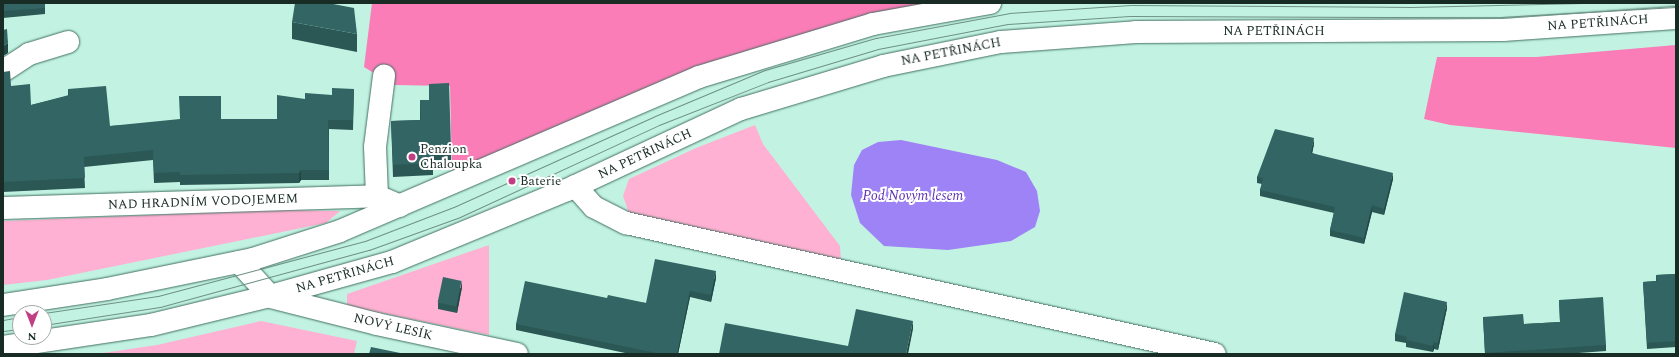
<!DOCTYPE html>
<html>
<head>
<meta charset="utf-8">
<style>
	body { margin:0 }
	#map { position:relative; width:1679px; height:357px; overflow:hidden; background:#c2f3e2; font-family:Spectral,serif }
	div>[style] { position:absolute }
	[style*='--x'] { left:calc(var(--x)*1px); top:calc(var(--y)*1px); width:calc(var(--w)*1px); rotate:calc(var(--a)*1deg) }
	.green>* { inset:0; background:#feb1d2 }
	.forest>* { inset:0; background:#fa7db8 }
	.water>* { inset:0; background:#9e83f6 }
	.roads { filter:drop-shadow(0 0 1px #426f61) drop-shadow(0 0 1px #426f61) }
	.minor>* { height:22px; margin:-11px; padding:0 11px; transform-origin:11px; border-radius:11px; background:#fff }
	.tram>* { height:1px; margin:-0.5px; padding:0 0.5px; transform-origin:0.5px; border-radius:0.5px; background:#6e9185 }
	.wall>* { inset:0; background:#2b5755 }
	.shaded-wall>* { inset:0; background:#234745 }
	.building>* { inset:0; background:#326563; transform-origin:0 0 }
	.dots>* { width:11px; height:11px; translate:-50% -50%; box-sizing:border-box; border:2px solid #fff; border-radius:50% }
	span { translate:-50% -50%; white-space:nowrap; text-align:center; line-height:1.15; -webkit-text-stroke:4px #fff; paint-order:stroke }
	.street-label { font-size:13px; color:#182b25 }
	.poi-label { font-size:13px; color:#182b25 }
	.left { translate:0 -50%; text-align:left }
	.water-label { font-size:14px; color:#5d30b5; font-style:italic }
	.frame { position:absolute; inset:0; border:4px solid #182b25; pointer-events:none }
	.north { position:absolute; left:12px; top:305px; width:40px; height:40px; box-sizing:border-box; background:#fff; border:1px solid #a3aaa8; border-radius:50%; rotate:180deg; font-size:11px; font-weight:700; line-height:16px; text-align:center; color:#182b25 }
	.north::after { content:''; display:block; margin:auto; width:14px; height:18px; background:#c23e83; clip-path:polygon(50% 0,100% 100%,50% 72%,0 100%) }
</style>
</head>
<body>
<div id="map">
	<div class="green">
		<div style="clip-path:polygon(755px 125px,763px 144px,840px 246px,841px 260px,630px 216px,623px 196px,629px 179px,696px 148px)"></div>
		<div style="clip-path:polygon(274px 210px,340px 211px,326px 223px,47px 280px,3px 285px,3px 221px)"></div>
		<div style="clip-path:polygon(489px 245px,489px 335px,347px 306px,347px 294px)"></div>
		<div style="clip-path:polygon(261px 321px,357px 341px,354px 354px,96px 354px,157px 345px)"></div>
	</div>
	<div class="forest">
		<div style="clip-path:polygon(372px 3px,943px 3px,452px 173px,450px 86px,393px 85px,364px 67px)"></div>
		<div style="clip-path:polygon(1676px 45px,1676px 148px,1450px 125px,1424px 119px,1437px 57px,1536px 57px)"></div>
	</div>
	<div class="water">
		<div style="clip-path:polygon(901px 140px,997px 160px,1026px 172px,1037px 191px,1040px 211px,1035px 227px,1011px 241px,948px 250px,884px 246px,860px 223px,851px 195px,854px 165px,862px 150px,878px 142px)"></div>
	</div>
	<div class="roads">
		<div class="minor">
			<div style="--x:3;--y:71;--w:31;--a:-33"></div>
			<div style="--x:29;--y:54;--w:41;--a:-17.1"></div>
			<div style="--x:575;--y:186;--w:28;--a:48"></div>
			<div style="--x:594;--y:207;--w:36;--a:27"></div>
			<div style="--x:626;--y:223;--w:603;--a:12.54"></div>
			<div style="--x:377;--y:196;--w:49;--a:-92.3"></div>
			<div style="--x:375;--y:147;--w:72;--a:-82.8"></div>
			<div style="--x:3;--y:208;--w:374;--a:-1.8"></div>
			<div style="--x:377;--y:196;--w:25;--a:23"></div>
			<div style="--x:239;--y:262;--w:46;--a:47.6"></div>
			<div style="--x:271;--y:297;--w:109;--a:14.3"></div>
			<div style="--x:377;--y:324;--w:143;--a:12.1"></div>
			<div style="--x:3;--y:305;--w:105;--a:-8.7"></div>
			<div style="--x:107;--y:289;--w:149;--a:-11.6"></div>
			<div style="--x:253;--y:259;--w:91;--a:-17.8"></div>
			<div style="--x:340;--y:231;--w:391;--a:-23.2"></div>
			<div style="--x:699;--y:77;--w:182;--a:-16.9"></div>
			<div style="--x:873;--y:24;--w:119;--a:-10.2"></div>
			<div style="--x:3;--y:347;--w:150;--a:-8.5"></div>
			<div style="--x:151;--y:325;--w:122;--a:-13.7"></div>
			<div style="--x:270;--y:296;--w:127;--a:-15.6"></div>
			<div style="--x:392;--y:262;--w:189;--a:-22.4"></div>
			<div style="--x:567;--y:190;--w:192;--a:-25"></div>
			<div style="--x:741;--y:109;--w:148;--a:-16.8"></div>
			<div style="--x:883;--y:66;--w:120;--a:-11.5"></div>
			<div style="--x:1001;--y:42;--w:135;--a:-4.2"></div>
			<div style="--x:1136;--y:32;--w:367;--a:-0.3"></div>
			<div style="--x:1503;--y:30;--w:173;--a:-4"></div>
		</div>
	</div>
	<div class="tram">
		<div style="--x:44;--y:313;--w:115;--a:-8.5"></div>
		<div style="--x:158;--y:296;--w:214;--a:-14.9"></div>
		<div style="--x:365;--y:241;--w:97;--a:-21"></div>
		<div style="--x:456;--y:206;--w:218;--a:-24.3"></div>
		<div style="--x:655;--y:116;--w:119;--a:-22.7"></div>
		<div style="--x:765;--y:70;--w:116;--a:-16.1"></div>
		<div style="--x:876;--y:38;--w:135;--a:-10.6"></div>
		<div style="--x:1009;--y:13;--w:122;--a:-3.8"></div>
		<div style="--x:1131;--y:5;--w:280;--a:0.4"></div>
		<div style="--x:1411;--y:7;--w:173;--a:-1.3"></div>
		<div style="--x:3;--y:320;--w:17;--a:-10"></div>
		<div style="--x:44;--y:325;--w:117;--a:-8.8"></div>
		<div style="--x:160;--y:307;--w:217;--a:-15.3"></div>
		<div style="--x:369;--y:250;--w:97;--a:-19.9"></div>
		<div style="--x:460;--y:217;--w:219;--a:-24.8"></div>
		<div style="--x:659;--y:125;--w:117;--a:-21.5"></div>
		<div style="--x:768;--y:82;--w:115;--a:-16.7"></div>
		<div style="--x:878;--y:49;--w:132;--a:-10.9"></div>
		<div style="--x:1008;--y:24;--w:122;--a:-3.8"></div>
		<div style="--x:1130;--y:16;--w:371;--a:0.2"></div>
		<div style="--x:1501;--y:17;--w:175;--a:-3.3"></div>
		<div style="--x:3;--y:331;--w:17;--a:-7"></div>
	</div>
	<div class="wall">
		<div style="clip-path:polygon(3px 3px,45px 3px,45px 14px,3px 18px)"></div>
		<div style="clip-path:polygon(292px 22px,357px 34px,357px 52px,292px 39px)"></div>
		<div style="clip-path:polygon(3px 72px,11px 86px,31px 105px,68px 96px,68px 89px,110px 126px,221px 119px,277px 119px,305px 99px,332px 95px,354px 89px,353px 130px,329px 129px,329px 180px,301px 180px,299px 183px,180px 185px,180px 182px,154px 183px,153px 160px,84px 167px,85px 188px,3px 192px)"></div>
		<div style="clip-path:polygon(420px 100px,451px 148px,451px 160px,433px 160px,433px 175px,393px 177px,391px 121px,420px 120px)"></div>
		<div style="clip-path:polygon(1314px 144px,1312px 153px,1393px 179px,1384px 215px,1372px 212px,1364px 244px,1330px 236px,1330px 230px,1334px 213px,1260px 196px,1260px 190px,1262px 184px,1257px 183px,1257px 177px)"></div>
		<div style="clip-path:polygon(1676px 274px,1676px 347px,1647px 349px,1643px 282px,1656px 281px,1656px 275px)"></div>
		<div style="clip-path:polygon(716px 278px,711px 302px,690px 297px,678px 354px,630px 354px,516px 330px,516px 324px,607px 298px,646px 303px)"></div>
		<div style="clip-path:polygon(462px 287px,457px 313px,438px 309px,438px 303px)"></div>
		<div style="clip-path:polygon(1559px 300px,1606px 345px,1606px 351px,1565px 354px,1485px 354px,1483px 317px,1524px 324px,1560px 322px)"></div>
		<div style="clip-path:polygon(1447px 308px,1438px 350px,1434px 349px,1433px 352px,1406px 347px,1406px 343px,1395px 341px,1395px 334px)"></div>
	</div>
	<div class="shaded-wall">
		<div style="clip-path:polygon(8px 43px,8px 53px,3px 56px,3px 46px)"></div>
		<div style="clip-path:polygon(1314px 138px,1314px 144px,1311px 159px,1311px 153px)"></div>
		<div style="clip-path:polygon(301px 170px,301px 180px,299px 183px,299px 173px)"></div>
		<div style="clip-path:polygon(1393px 173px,1393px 179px,1384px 215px,1384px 209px)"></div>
		<div style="clip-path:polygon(1372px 205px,1372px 212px,1364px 244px,1364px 238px)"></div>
		<div style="clip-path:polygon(716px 271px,716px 278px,711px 302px,711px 295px)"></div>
		<div style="clip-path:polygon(462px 281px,462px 287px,457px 313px,457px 306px)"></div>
		<div style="clip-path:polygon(690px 291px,690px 297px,678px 354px,677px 354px)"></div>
		<div style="clip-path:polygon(1447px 302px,1447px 308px,1438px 350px,1438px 343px)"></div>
		<div style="clip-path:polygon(913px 321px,913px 329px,908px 354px,906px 354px)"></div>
		<div style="clip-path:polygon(1434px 342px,1434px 349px,1433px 352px,1433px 346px)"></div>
	</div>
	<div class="building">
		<div style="clip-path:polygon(3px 3px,45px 3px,45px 8px,3px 11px)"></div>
		<div style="clip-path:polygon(295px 3px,328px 3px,354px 8px,357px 34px,292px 22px)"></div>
		<div style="clip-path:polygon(7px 29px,8px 43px,3px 46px,3px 30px)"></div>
		<div style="clip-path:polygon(10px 71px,11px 86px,30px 84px,31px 105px,69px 95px,68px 89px,106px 86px,110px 126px,180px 119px,179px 96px,221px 96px,221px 119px,277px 119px,277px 95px,305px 99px,305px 93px,332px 95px,332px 88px,354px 89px,353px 120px,328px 120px,329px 170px,301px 170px,299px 173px,180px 175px,180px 172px,154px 173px,153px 150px,84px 157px,85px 178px,3px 182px,3px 72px)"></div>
		<div style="clip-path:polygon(449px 83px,451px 148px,432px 148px,433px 163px,393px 165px,391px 121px,421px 120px,420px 100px,429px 100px,429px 84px)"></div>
		<div style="clip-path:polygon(1275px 129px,1314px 138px,1311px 153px,1393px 173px,1384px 209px,1372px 205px,1364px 238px,1330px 230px,1335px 207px,1260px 190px,1263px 178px,1257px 177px)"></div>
		<div style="clip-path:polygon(655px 259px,716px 271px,711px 295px,690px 291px,677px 354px,661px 354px,516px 324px,525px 281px,607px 298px,608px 295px,646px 303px)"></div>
		<div style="clip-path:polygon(1676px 274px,1676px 341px,1647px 343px,1643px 282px,1657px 281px,1656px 275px)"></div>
		<div style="left:443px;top:277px;width:19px;height:26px;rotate:12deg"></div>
		<div style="clip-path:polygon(1404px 292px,1447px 302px,1438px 343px,1434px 342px,1433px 346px,1406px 340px,1407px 337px,1395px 334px)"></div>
		<div style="clip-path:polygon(1603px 297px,1606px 345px,1485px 353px,1483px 317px,1523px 314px,1524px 324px,1560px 322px,1559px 300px)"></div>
		<div style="clip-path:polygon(856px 309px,913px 321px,906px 354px,719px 354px,725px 323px,848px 346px)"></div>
		<div style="clip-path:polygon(371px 347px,405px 354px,369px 354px)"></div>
	</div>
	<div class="dots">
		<div style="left:412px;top:157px;background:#c23e83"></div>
		<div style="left:512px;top:181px;background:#c23e83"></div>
	</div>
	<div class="street-label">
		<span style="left:1598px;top:23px;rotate:-4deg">NA PETŘINÁCH</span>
		<span style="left:1274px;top:31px">NA PETŘINÁCH</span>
		<span style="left:951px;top:52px;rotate:-11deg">NA PETŘINÁCH</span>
		<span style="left:645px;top:154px;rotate:-25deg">NA PETŘINÁCH</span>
		<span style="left:203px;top:202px;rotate:-2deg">NAD HRADNÍM VODOJEMEM</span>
		<span style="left:345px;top:275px;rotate:-16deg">NA PETŘINÁCH</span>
		<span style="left:393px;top:327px;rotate:13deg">NOVÝ LESÍK</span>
	</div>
	<div class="poi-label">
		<span class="left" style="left:420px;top:157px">Penzion<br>Chaloupka</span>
		<span class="left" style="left:520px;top:181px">Baterie</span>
	</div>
	<div class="water-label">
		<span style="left:913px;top:196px">Pod Novým lesem</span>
	</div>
	<div class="frame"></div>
	<div class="north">N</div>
</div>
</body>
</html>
